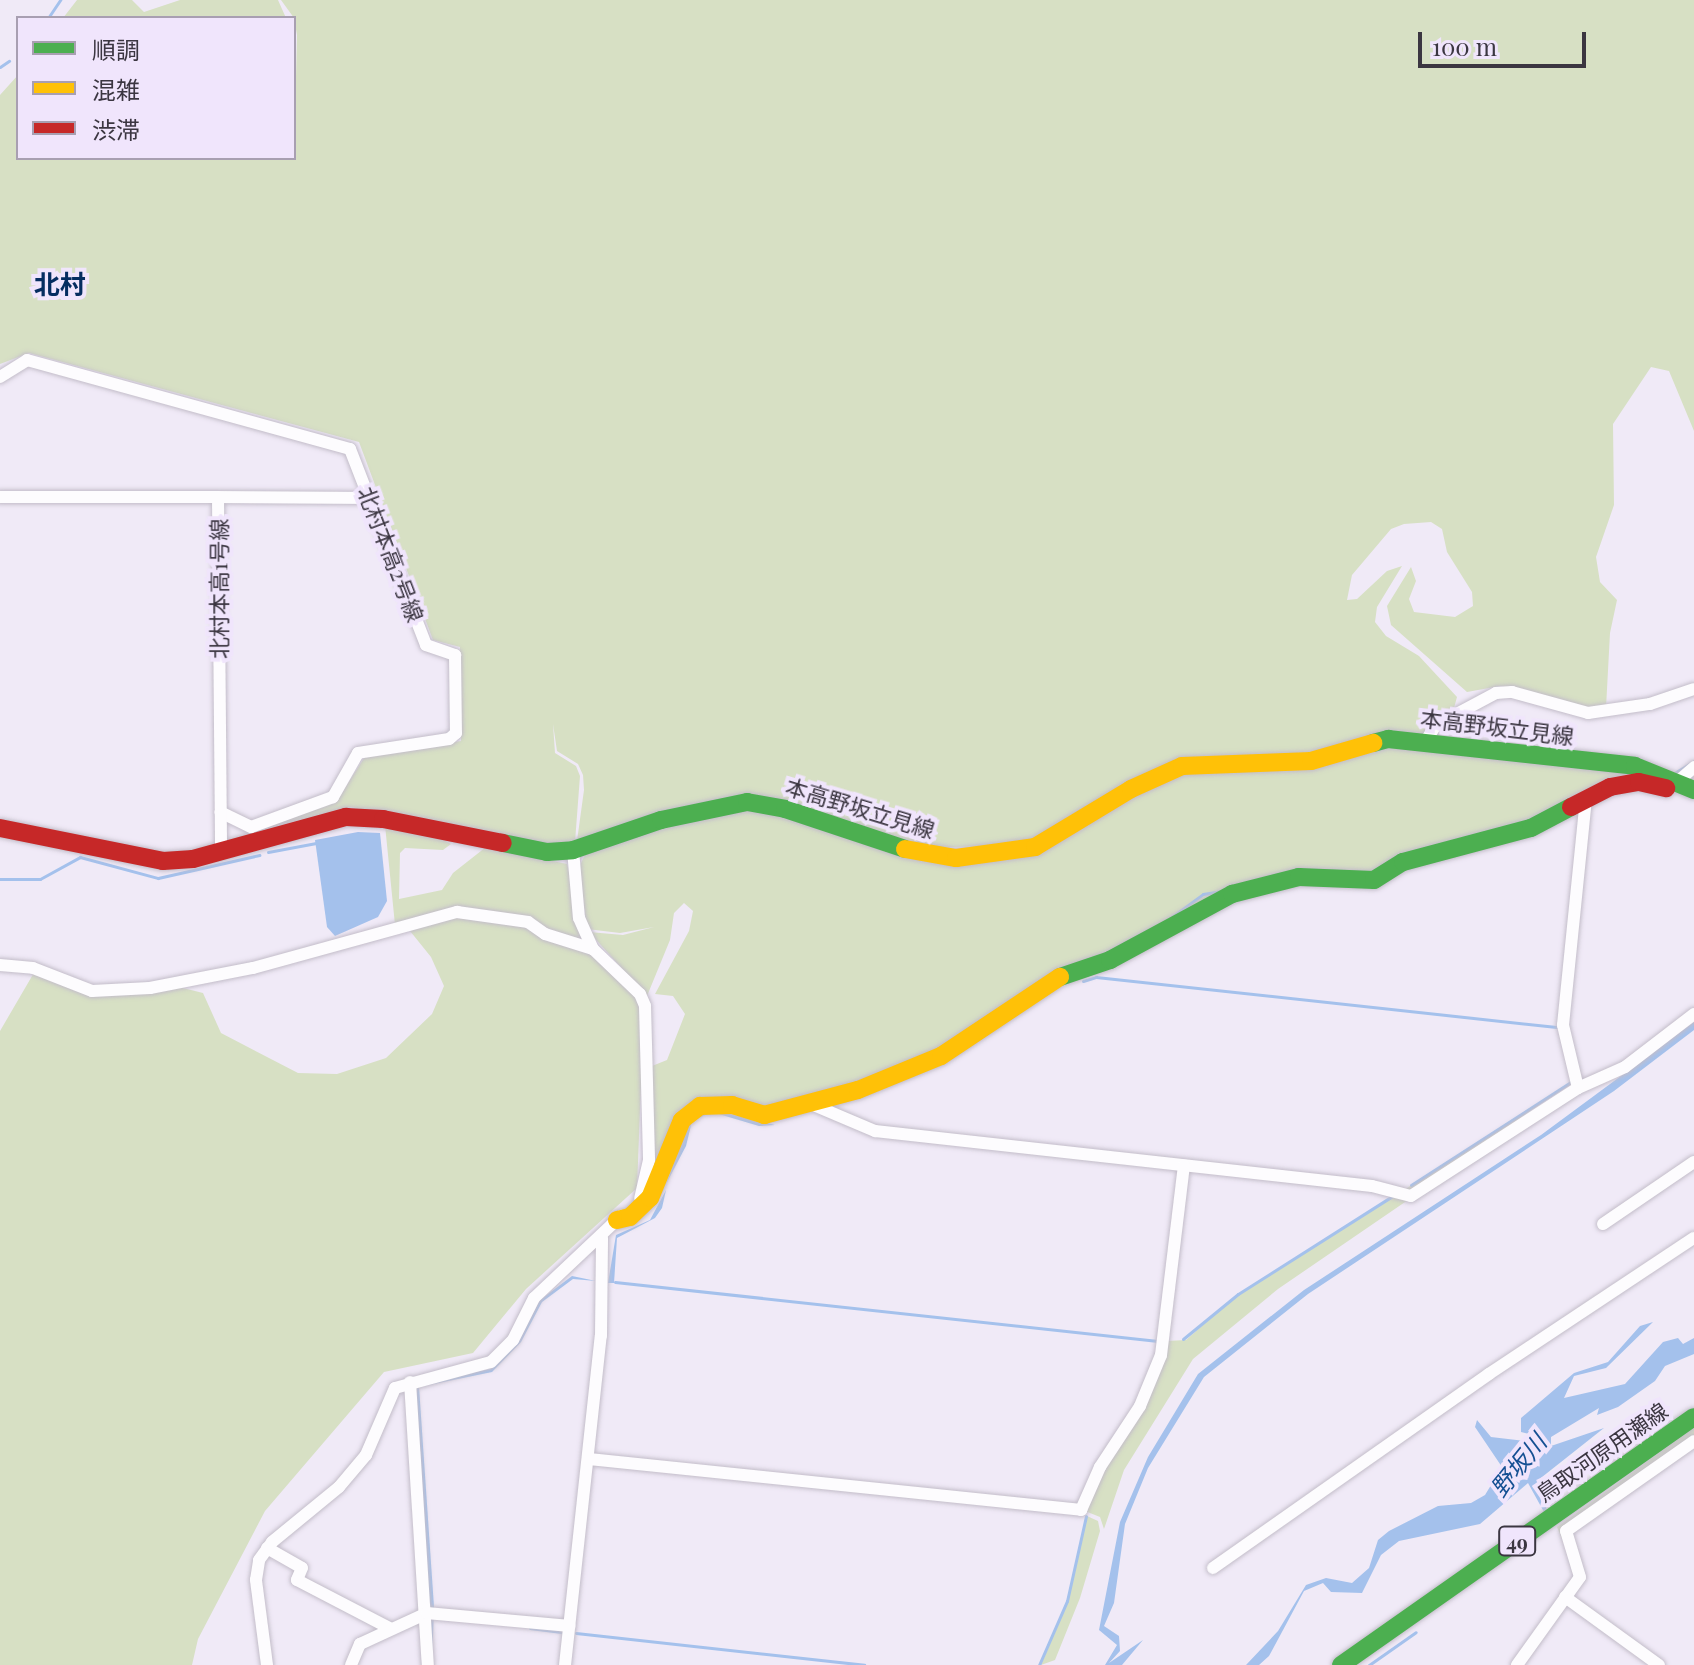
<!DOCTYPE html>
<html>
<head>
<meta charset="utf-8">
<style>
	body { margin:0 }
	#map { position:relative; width:1694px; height:1665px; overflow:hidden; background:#f0eaf7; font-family:"Playfair Display","Noto Sans JP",serif }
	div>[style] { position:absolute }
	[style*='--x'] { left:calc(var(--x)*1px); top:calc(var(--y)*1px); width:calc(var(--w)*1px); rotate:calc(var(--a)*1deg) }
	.green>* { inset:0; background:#d7e0c4 }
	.water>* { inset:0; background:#a4c1ec }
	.stream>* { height:3px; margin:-1.5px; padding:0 1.5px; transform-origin:1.5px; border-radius:1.5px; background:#a4c1ec }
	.roads { filter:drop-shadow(0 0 2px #c3bdc9) drop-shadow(0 0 2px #c3bdc9) }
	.street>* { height:12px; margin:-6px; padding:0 6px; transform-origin:6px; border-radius:6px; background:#fdfcfe }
	.fast>* { height:18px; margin:-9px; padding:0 9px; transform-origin:9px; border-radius:9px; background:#4caf50 }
	.slow>* { height:18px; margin:-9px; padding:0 9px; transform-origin:9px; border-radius:9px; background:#ffc107 }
	.jam>* { height:18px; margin:-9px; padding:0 9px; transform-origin:9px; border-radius:9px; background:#c62828 }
	span { translate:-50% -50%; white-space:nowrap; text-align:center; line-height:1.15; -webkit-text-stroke:8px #f0e5fc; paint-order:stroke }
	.shield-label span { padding:2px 6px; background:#f0e5fc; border:2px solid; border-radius:6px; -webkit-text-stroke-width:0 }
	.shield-label { font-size:20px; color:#3b3641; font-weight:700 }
	.street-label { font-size:22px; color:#3b3641 }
	.water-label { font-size:24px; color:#155093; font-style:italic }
	.quarter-label { font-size:26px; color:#052d60; font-weight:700 }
	.legend { position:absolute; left:16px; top:16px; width:280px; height:144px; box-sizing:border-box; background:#f0e5fc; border:2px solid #a89fb1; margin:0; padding:10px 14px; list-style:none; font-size:24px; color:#3b3641 }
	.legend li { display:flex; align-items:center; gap:16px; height:40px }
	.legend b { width:40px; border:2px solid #a89fb1 }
	.scale { position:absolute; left:1418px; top:32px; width:168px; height:36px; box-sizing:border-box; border:4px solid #3b3641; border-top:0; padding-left:10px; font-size:24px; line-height:28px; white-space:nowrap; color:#3b3641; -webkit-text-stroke:6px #f0e5fc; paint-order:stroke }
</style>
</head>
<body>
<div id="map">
	<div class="green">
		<div style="clip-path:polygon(77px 0,132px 0,144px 12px,180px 0,278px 0,286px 18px,63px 18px)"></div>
		<div style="clip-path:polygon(281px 0,1694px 0,1694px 431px,1669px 371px,1651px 367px,1613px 424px,1614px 505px,1596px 557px,1600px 582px,1617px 600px,1610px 633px,1606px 708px,1596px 711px,1500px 686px,1467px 692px,1391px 625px,1387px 606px,1411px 567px,1416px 581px,1409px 599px,1414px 612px,1455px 617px,1473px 606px,1472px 592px,1447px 552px,1442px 529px,1431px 522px,1404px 524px,1391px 529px,1352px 575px,1347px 600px,1357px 599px,1387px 571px,1402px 566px,1377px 607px,1375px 622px,1386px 636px,1419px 656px,1457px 697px,1454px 708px,1421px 735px,1335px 750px,1172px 762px,1053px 832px,1019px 845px,919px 848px,758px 795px,696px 804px,577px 841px,584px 790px,583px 775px,578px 764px,557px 751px,553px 724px,555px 753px,576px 766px,580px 776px,575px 842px,543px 847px,351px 807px,250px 832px,336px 802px,366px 755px,461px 741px,460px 647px,433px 640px,359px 442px,29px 353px,0 364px,0 95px,18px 75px,18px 158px,294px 158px,297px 35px,294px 18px)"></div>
		<div style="clip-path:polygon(1387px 745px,1621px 769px,1652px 781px,1371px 878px,1220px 895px,940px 1054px,773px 1111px,705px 1101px,641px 1203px,652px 1066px,667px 1060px,685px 1014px,673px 996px,655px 994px,689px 931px,693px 911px,684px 903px,674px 913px,670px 940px,647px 996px,589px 932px,623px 935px,654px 927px,620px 933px,587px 929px,579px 867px,585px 855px,699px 814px,764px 808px,880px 848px,1005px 859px,1169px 775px)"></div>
		<div style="clip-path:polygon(385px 825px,435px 835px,451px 844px,443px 850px,405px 848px,400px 853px,399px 899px,442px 890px,453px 873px,486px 847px,567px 864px,588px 946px,495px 912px,395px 925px)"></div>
		<div style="clip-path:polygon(440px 916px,515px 920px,593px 954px,637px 999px,643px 1031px,637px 1188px,526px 1289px,473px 1353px,384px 1372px,265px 1511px,198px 1639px,192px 1665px,0 1665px,0 1031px,35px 971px,83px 990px,171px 985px,203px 993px,221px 1033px,298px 1073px,337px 1074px,386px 1058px,432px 1014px,444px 986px,431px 957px,406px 926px)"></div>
		<div style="clip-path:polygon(1573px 1081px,1416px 1191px,1404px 1190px)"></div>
		<div style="clip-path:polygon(1397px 1194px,1408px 1200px,1278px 1289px,1193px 1359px,1124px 1470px,1104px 1529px,1100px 1517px,1085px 1511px,1167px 1341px,1186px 1340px,1238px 1294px)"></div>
		<div style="clip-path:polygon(1694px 1428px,1694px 1437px,1563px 1541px,1557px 1527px)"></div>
		<div style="clip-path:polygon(1087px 1516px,1098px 1521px,1100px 1531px,1080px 1598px,1055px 1660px,1041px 1665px,1068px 1601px)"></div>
	</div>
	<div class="water">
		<div style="clip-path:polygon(358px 832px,380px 833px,387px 901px,378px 917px,335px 936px,327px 927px,315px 840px)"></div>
		<div style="clip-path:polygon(1694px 1022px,1694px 1030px,1614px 1091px,1308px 1294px,1204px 1377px,1148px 1468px,1125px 1524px,1114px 1603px,1104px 1626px,1119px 1636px,1120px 1651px,1109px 1663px,1143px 1640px,1122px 1665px,1105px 1665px,1117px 1645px,1099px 1630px,1120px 1522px,1148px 1457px,1198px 1374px,1304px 1290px,1541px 1135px)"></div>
		<div style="clip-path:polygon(713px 1110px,775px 1125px,759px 1126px,712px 1112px,692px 1121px,686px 1146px,666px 1184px,689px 1121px)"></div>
		<div style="clip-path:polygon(666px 1190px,662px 1208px,655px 1218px,617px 1238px,614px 1283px,608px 1283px,616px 1235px,650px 1220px)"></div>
		<div style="clip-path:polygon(572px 1276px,596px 1281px,573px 1279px,542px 1302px,521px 1342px,492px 1372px,419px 1387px,434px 1607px,432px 1665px,416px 1387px,452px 1376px,491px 1369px,518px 1341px,540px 1300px)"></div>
		<div style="clip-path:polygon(1653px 1322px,1606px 1368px,1574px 1376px,1564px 1398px,1625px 1384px,1663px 1342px,1678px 1338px,1683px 1344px,1694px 1338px,1694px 1354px,1665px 1366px,1655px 1381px,1618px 1407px,1597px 1415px,1599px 1408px,1551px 1437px,1551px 1446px,1604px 1428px,1537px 1481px,1547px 1510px,1544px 1512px,1528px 1483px,1480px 1524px,1399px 1541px,1381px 1555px,1362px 1593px,1331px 1592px,1323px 1583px,1304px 1591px,1269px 1656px,1259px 1665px,1246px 1665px,1278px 1631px,1306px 1585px,1326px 1578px,1352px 1583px,1369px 1568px,1378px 1540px,1389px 1531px,1438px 1506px,1471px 1503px,1485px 1495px,1502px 1467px,1475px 1427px,1477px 1420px,1491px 1437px,1525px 1441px,1529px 1434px,1521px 1432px,1521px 1418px,1574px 1373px,1608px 1362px,1640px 1326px)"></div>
	</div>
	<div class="stream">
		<div style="--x:48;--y:18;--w:22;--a:-56"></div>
		<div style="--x:17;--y:52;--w:1;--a:-45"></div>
		<div style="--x:0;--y:67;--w:11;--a:-34"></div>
		<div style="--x:1676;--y:772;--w:21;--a:-31"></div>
		<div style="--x:268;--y:852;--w:49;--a:-10.6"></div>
		<div style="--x:0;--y:879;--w:40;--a:0"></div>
		<div style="--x:40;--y:879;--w:46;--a:-28.8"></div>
		<div style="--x:80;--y:857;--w:81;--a:15.1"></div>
		<div style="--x:158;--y:878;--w:104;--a:-12.8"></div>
		<div style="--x:1169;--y:919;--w:42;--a:-36.3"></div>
		<div style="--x:1203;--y:894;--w:18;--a:-9"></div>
		<div style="--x:1083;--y:981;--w:14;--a:-17"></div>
		<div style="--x:1096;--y:977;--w:463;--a:6.2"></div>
		<div style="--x:1411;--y:1185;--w:190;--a:-32.8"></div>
		<div style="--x:615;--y:1282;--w:546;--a:6.2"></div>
		<div style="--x:1183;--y:1339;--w:71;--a:-39.3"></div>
		<div style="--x:1238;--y:1294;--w:185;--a:-32.4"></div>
		<div style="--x:530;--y:1628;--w:32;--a:7"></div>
		<div style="--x:576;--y:1633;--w:290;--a:6.3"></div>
		<div style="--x:1039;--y:1665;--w:70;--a:-66.4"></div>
		<div style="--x:1067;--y:1601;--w:87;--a:-77.4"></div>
		<div style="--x:1369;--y:1665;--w:57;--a:-35.1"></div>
	</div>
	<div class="roads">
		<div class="street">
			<div style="--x:0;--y:377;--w:32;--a:-32"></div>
			<div style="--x:27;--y:360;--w:335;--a:15.4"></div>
			<div style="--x:350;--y:449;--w:210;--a:68.8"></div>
			<div style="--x:426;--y:645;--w:31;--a:19"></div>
			<div style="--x:455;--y:655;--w:78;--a:89.3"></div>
			<div style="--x:456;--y:733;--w:9;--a:139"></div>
			<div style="--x:449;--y:739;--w:92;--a:171.3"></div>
			<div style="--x:358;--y:753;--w:51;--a:119.6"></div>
			<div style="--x:333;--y:797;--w:87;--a:159.9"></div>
			<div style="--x:251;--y:827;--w:34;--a:-154"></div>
			<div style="--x:0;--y:497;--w:218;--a:0"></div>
			<div style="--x:218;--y:497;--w:353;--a:89.5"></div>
			<div style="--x:218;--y:497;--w:151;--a:0.4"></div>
			<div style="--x:1425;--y:742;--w:20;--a:-57"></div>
			<div style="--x:1436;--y:725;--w:68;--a:-28.1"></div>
			<div style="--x:1496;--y:693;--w:16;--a:-4"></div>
			<div style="--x:1512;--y:692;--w:79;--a:15.4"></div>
			<div style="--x:1588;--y:713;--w:63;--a:-8.3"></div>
			<div style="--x:1650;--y:704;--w:46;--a:-18.8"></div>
			<div style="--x:1677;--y:782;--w:23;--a:-41"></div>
			<div style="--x:573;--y:850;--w:68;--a:85"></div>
			<div style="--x:579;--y:918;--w:34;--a:66"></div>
			<div style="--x:593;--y:949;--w:65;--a:43.8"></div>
			<div style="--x:640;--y:994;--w:13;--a:67"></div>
			<div style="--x:645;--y:1006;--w:154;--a:88.5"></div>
			<div style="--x:649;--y:1160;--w:39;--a:103"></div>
			<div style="--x:0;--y:965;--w:33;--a:5"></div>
			<div style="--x:33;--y:968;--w:63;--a:21.3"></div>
			<div style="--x:92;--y:991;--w:58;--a:-3"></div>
			<div style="--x:150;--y:988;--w:105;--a:-11"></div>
			<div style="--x:253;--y:968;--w:212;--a:-15.4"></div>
			<div style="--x:457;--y:912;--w:72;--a:8"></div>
			<div style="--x:528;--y:922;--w:21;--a:35"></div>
			<div style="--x:545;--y:934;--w:50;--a:17.4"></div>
			<div style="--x:1578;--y:1088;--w:65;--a:-103.4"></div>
			<div style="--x:1563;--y:1025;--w:227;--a:-84.2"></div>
			<div style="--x:809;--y:1103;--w:72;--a:23"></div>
			<div style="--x:875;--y:1131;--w:500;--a:6.31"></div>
			<div style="--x:1372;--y:1186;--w:40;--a:14.4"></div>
			<div style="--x:1411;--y:1196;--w:199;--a:-32.9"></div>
			<div style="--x:1578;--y:1088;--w:51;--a:-24.1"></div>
			<div style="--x:1625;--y:1067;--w:87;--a:-37.5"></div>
			<div style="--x:1603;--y:1224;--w:110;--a:-34.3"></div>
			<div style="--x:410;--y:1382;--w:284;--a:86.4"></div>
			<div style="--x:589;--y:1459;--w:495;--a:5.9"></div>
			<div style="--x:1081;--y:1510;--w:47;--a:-66.2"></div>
			<div style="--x:1100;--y:1467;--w:73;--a:-56.7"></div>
			<div style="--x:1140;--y:1406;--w:55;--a:-67.6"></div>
			<div style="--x:1161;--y:1355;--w:191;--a:-83.1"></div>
			<div style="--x:267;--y:1548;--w:40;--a:29.7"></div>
			<div style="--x:302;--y:1568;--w:13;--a:113"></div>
			<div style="--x:297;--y:1580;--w:106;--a:27.5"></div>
			<div style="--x:1213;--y:1568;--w:337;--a:-35.1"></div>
			<div style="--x:1489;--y:1374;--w:246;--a:-33.6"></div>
			<div style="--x:1565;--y:1597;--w:116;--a:35.9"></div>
			<div style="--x:267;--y:1665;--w:86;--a:-97.4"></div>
			<div style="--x:256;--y:1580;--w:20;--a:-81"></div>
			<div style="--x:259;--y:1560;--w:22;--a:-54"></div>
			<div style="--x:272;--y:1542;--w:87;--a:-39.4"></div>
			<div style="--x:339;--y:1487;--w:42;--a:-49.8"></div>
			<div style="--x:366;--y:1455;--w:73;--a:-66.6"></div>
			<div style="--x:395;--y:1388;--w:99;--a:-15.2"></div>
			<div style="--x:491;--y:1362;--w:31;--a:-45"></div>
			<div style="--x:513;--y:1340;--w:47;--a:-63.4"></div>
			<div style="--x:534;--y:1298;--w:120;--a:-43.3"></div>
			<div style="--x:351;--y:1665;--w:23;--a:-67"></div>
			<div style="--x:360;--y:1644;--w:74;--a:-24.8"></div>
			<div style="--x:427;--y:1613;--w:143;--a:5.2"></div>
			<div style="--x:565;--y:1665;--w:331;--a:-83.8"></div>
			<div style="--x:601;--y:1336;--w:98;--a:-89.4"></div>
			<div style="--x:1517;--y:1665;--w:108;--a:-54.4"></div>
			<div style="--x:1580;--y:1577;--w:48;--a:-106.9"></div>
			<div style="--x:1566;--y:1531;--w:156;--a:-35.1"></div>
		</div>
		<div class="fast">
			<div style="--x:1373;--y:743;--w:16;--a:-15"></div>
			<div style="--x:1388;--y:739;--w:248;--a:6.2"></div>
			<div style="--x:1635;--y:766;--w:64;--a:22.1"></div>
			<div style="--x:503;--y:843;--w:45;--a:11.6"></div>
			<div style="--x:547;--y:852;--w:26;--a:-4"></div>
			<div style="--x:573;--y:850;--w:93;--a:-18.8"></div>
			<div style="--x:661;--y:820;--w:88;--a:-11.8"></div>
			<div style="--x:747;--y:802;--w:39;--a:10"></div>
			<div style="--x:785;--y:809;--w:126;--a:18.4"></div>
			<div style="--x:1060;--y:977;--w:53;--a:-18.8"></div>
			<div style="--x:1110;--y:960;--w:139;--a:-28.4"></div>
			<div style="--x:1232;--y:894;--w:69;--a:-14.2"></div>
			<div style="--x:1299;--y:877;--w:75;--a:2.3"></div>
			<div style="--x:1374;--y:880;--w:34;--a:-32"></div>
			<div style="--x:1403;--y:862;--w:132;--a:-14.9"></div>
			<div style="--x:1531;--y:828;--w:45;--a:-27.7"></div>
			<div style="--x:1341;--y:1665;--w:431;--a:-35.1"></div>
		</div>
		<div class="slow">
			<div style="--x:905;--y:849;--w:52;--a:10"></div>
			<div style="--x:956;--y:858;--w:80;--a:-7.9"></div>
			<div style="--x:1035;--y:847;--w:112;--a:-31.1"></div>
			<div style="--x:1131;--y:789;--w:56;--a:-24.3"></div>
			<div style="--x:1182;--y:766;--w:129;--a:-2.2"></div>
			<div style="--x:1311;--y:761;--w:65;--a:-16.2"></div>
			<div style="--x:617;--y:1220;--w:13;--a:-13"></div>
			<div style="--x:630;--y:1217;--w:28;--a:-44"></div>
			<div style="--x:650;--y:1198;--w:84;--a:-67.7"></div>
			<div style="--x:682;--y:1120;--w:23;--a:-38"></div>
			<div style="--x:700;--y:1106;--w:32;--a:-2"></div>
			<div style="--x:732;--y:1105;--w:34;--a:17"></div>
			<div style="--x:764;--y:1115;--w:97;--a:-14.9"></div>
			<div style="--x:858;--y:1090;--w:90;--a:-22.3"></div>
			<div style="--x:941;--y:1056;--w:143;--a:-33.6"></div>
		</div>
		<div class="jam">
			<div style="--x:1571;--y:807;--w:44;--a:-27.1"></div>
			<div style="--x:1610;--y:787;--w:29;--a:-10"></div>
			<div style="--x:1639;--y:782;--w:28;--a:13"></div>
			<div style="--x:0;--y:828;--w:166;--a:11.4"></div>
			<div style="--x:163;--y:861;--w:30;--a:-4"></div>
			<div style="--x:193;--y:859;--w:159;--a:-15.4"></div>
			<div style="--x:346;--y:817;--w:37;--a:3"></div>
			<div style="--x:383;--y:819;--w:122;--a:11.3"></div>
		</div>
	</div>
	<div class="shield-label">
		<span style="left:1517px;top:1541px">49</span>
	</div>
	<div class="street-label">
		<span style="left:391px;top:554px;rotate:69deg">北村本高2号線</span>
		<span style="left:219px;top:589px;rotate:-90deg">北村本高1号線</span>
		<span style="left:1497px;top:727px;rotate:7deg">本高野坂立見線</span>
		<span style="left:860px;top:808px;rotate:17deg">本高野坂立見線</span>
		<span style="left:1602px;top:1452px;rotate:-35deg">鳥取河原用瀬線</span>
	</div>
	<div class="water-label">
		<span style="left:1518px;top:1465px;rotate:-51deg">野坂川</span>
	</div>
	<div class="quarter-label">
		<span style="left:60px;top:284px">北村</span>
	</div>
	<ul class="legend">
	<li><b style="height:10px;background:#4caf50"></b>順調</li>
	<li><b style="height:10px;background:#ffc107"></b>混雑</li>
	<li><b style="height:10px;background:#c62828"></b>渋滞</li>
	</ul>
	<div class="scale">100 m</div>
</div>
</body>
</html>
